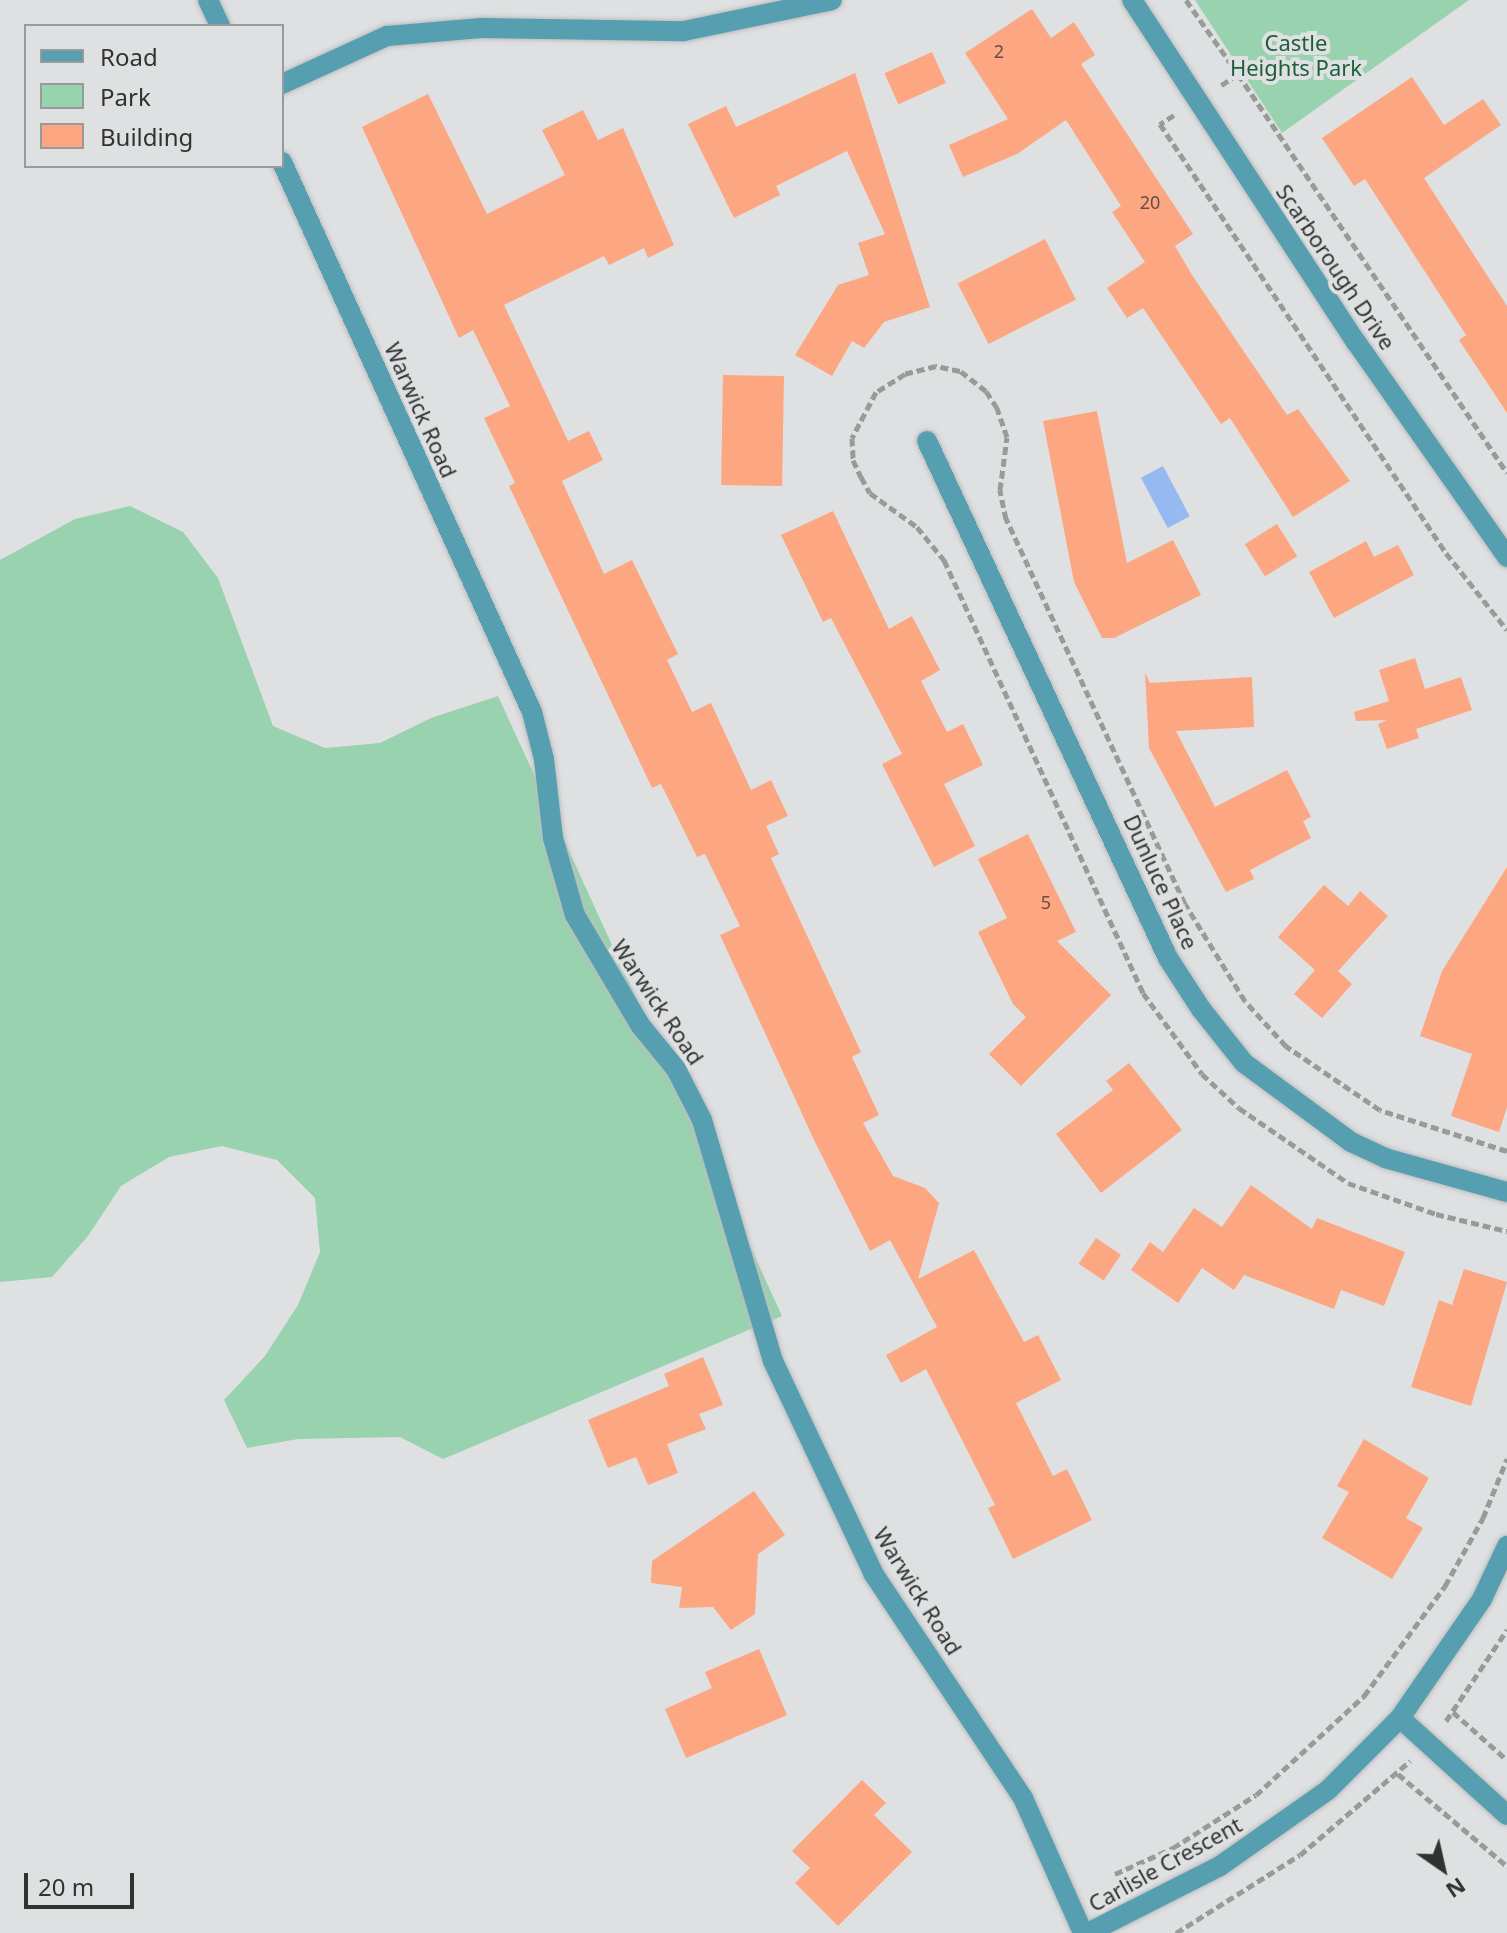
<!DOCTYPE html>
<html>
<head>
<meta charset="utf-8">
<style>
	body { margin:0 }
	#map { position:relative; width:1507px; height:1933px; overflow:hidden; background:#dfe0e1; font-family:"Noto Sans",sans-serif }
	div>[style] { position:absolute }
	[style*='--x'] { left:calc(var(--x)*1px); top:calc(var(--y)*1px); width:calc(var(--w)*1px); rotate:calc(var(--a)*1deg) }
	.green>* { inset:0; background:#99d2af }
	.water>* { inset:0; background:#97b9f2; transform-origin:0 0 }
	.building>* { inset:0; background:#fca781; transform-origin:0 0 }
	.path>* { height:5px; margin-top:-2.5px; transform-origin:0; background:repeating-linear-gradient(90deg,#999a9a 0 8px,transparent 0 12px) }
	.roads { filter:drop-shadow(0 0 2px #bcbdbe) drop-shadow(0 0 2px #bcbdbe) }
	.street>* { height:20px; margin:-10px; padding:0 10px; transform-origin:10px; border-radius:10px; background:#559fb1 }
	span { translate:-50% -50%; white-space:nowrap; text-align:center; line-height:1.15; -webkit-text-stroke:8px #dfe0e1; paint-order:stroke }
	.number-label { font-size:18px; color:#644f46 }
	.number-label span { -webkit-text-stroke-width:0 }
	.park-label { font-size:22px; color:#1d5e3d }
	.street-label { font-size:22px; color:#313232 }
	.legend { position:absolute; left:24px; top:24px; width:260px; height:144px; box-sizing:border-box; background:#dfe0e1; border:2px solid #999a9b; margin:0; padding:10px 14px; list-style:none; font-size:24px; color:#313232 }
	.legend li { display:flex; align-items:center; gap:16px; height:40px }
	.legend b { width:40px; border:2px solid #999a9b }
	.north { position:absolute; left:1403px; top:1829px; width:80px; height:80px; -webkit-text-stroke:6px #dfe0e1; paint-order:stroke; rotate:146deg; font-size:22px; font-weight:700; line-height:32px; text-align:center; color:#313232 }
	.north::after { content:''; display:block; margin:auto; width:28px; height:36px; background:#313232; clip-path:polygon(50% 0,100% 100%,50% 72%,0 100%) }
	.scale { position:absolute; left:24px; top:1873px; width:110px; height:36px; box-sizing:border-box; border:4px solid #313232; border-top:0; padding-left:10px; font-size:24px; line-height:28px; white-space:nowrap; color:#313232; -webkit-text-stroke:6px #dfe0e1; paint-order:stroke }
</style>
</head>
<body>
<div id="map">
	<div class="green">
		<div style="clip-path:polygon(1195px 0,1469px 0,1282px 133px)"></div>
		<div style="clip-path:polygon(130px 506px,183px 532px,218px 578px,273px 726px,325px 748px,380px 743px,431px 718px,498px 696px,782px 1316px,443px 1459px,400px 1437px,298px 1439px,247px 1448px,224px 1400px,265px 1356px,298px 1305px,320px 1252px,315px 1198px,277px 1160px,222px 1146px,169px 1157px,121px 1186px,88px 1236px,52px 1277px,0 1282px,0 560px,75px 519px)"></div>
	</div>
	<div class="water">
		<div style="left:1163px;top:466px;width:57px;height:25px;rotate:62deg"></div>
	</div>
	<div class="building">
		<div style="clip-path:polygon(1032px 9px,1051px 38px,1074px 22px,1095px 55px,1081px 64px,1193px 234px,1175px 246px,1192px 275px,1287px 415px,1298px 409px,1350px 481px,1293px 517px,1230px 418px,1221px 424px,1143px 308px,1127px 318px,1107px 288px,1145px 262px,1112px 212px,1121px 206px,1066px 120px,1017px 154px,963px 177px,949px 145px,1008px 119px,965px 53px)"></div>
		<div style="left:932px;top:52px;width:34px;height:52px;rotate:66deg"></div>
		<div style="clip-path:polygon(855px 73px,930px 307px,884px 322px,864px 348px,852px 341px,832px 376px,795px 355px,838px 285px,869px 275px,858px 243px,885px 234px,847px 151px,776px 186px,780px 195px,734px 218px,688px 124px,726px 106px,736px 127px)"></div>
		<div style="clip-path:polygon(1412px 77px,1444px 125px,1483px 99px,1501px 125px,1424px 178px,1507px 306px,1507px 413px,1459px 340px,1466px 335px,1365px 179px,1354px 186px,1322px 138px)"></div>
		<div style="clip-path:polygon(428px 94px,487px 214px,565px 175px,542px 130px,583px 110px,598px 140px,623px 128px,674px 245px,648px 258px,644px 248px,609px 265px,604px 256px,504px 305px,568px 441px,589px 431px,603px 460px,562px 481px,604px 574px,632px 560px,678px 654px,667px 660px,692px 712px,711px 703px,751px 790px,771px 780px,788px 816px,766px 826px,779px 854px,771px 858px,861px 1052px,852px 1057px,879px 1115px,863px 1123px,893px 1176px,925px 1188px,939px 1203px,918px 1279px,974px 1250px,1024px 1342px,1038px 1335px,1061px 1380px,1016px 1403px,1053px 1476px,1067px 1469px,1092px 1520px,1013px 1559px,988px 1508px,995px 1505px,926px 1369px,901px 1383px,886px 1355px,937px 1327px,890px 1240px,870px 1251px,814px 1140px,720px 935px,740px 926px,705px 854px,697px 857px,661px 784px,652px 788px,509px 486px,515px 483px,484px 418px,510px 406px,473px 330px,459px 338px,362px 127px)"></div>
		<div style="left:1045px;top:239px;width:68px;height:98px;rotate:63deg"></div>
		<div style="left:723px;top:375px;width:61px;height:110px;rotate:1deg"></div>
		<div style="clip-path:polygon(1097px 411px,1127px 563px,1173px 540px,1201px 595px,1114px 638px,1102px 638px,1074px 582px,1043px 421px)"></div>
		<div style="clip-path:polygon(833px 511px,889px 629px,912px 616px,940px 670px,921px 681px,947px 732px,963px 724px,983px 765px,944px 784px,975px 846px,934px 867px,882px 764px,902px 754px,831px 618px,823px 622px,781px 535px)"></div>
		<div style="left:1277px;top:524px;width:38px;height:38px;rotate:58deg"></div>
		<div style="clip-path:polygon(1366px 541px,1374px 557px,1398px 545px,1414px 575px,1334px 618px,1309px 572px)"></div>
		<div style="clip-path:polygon(1415px 658px,1425px 689px,1461px 677px,1472px 710px,1416px 729px,1419px 738px,1387px 749px,1378px 724px,1387px 720px,1356px 721px,1354px 712px,1389px 701px,1379px 670px)"></div>
		<div style="clip-path:polygon(1145px 673px,1150px 683px,1252px 677px,1254px 727px,1176px 731px,1215px 807px,1287px 770px,1311px 817px,1303px 821px,1311px 838px,1250px 870px,1254px 879px,1226px 892px,1149px 748px)"></div>
		<div style="clip-path:polygon(1028px 834px,1076px 932px,1057px 941px,1111px 995px,1021px 1086px,989px 1054px,1026px 1017px,1013px 1004px,978px 932px,1007px 918px,978px 859px)"></div>
		<div style="clip-path:polygon(1507px 867px,1507px 1107px,1499px 1132px,1451px 1116px,1472px 1054px,1420px 1036px,1442px 971px)"></div>
		<div style="clip-path:polygon(1324px 885px,1348px 906px,1360px 891px,1388px 916px,1338px 971px,1352px 984px,1322px 1018px,1294px 994px,1315px 970px,1278px 937px)"></div>
		<div style="clip-path:polygon(1129px 1063px,1182px 1130px,1101px 1193px,1056px 1134px,1113px 1090px,1106px 1081px)"></div>
		<div style="clip-path:polygon(1251px 1185px,1312px 1229px,1317px 1218px,1405px 1252px,1384px 1306px,1341px 1290px,1334px 1309px,1244px 1275px,1234px 1290px,1202px 1268px,1178px 1303px,1131px 1270px,1150px 1242px,1163px 1252px,1194px 1208px,1222px 1227px)"></div>
		<div style="left:1096px;top:1238px;width:30px;height:31px;rotate:34deg"></div>
		<div style="clip-path:polygon(1464px 1269px,1507px 1282px,1471px 1406px,1411px 1387px,1439px 1300px,1452px 1305px)"></div>
		<div style="clip-path:polygon(703px 1357px,723px 1405px,699px 1414px,706px 1429px,667px 1444px,678px 1473px,648px 1485px,636px 1457px,608px 1468px,588px 1420px,669px 1386px,664px 1374px)"></div>
		<div style="clip-path:polygon(1364px 1439px,1429px 1478px,1406px 1518px,1423px 1528px,1392px 1579px,1322px 1538px,1349px 1492px,1337px 1486px)"></div>
		<div style="clip-path:polygon(754px 1491px,785px 1535px,758px 1554px,755px 1614px,731px 1630px,713px 1607px,679px 1608px,682px 1587px,651px 1583px,652px 1561px)"></div>
		<div style="clip-path:polygon(759px 1649px,787px 1715px,686px 1758px,665px 1709px,712px 1688px,705px 1672px)"></div>
		<div style="clip-path:polygon(862px 1780px,886px 1803px,874px 1815px,912px 1852px,838px 1926px,795px 1883px,810px 1868px,792px 1851px)"></div>
	</div>
	<div class="path">
		<div style="--x:1186;--y:0;--w:90;--a:54.9"></div>
		<div style="--x:1238;--y:74;--w:22;--a:146"></div>
		<div style="--x:1238;--y:74;--w:481;--a:56"></div>
		<div style="--x:1174;--y:115;--w:17;--a:147"></div>
		<div style="--x:1160;--y:124;--w:516;--a:56.31"></div>
		<div style="--x:1446;--y:553;--w:98;--a:51.6"></div>
		<div style="--x:1507;--y:1151;--w:133;--a:-162.1"></div>
		<div style="--x:1380;--y:1110;--w:114;--a:-145.8"></div>
		<div style="--x:1286;--y:1046;--w:61;--a:-132.3"></div>
		<div style="--x:1245;--y:1001;--w:114;--a:-121.7"></div>
		<div style="--x:1185;--y:904;--w:425;--a:-114.9"></div>
		<div style="--x:1006;--y:519;--w:30;--a:-102"></div>
		<div style="--x:1000;--y:490;--w:53;--a:-82.5"></div>
		<div style="--x:1007;--y:437;--w:31;--a:-109"></div>
		<div style="--x:997;--y:408;--w:20;--a:-123"></div>
		<div style="--x:986;--y:391;--w:33;--a:-142"></div>
		<div style="--x:960;--y:371;--w:25;--a:-168"></div>
		<div style="--x:936;--y:366;--w:32;--a:166"></div>
		<div style="--x:905;--y:374;--w:34;--a:148"></div>
		<div style="--x:876;--y:392;--w:52;--a:117.6"></div>
		<div style="--x:852;--y:438;--w:22;--a:87"></div>
		<div style="--x:853;--y:460;--w:19;--a:65"></div>
		<div style="--x:861;--y:477;--w:18;--a:61"></div>
		<div style="--x:870;--y:493;--w:58;--a:35.9"></div>
		<div style="--x:917;--y:527;--w:43;--a:50.7"></div>
		<div style="--x:944;--y:560;--w:477;--a:65.3"></div>
		<div style="--x:1143;--y:993;--w:100;--a:53.9"></div>
		<div style="--x:1202;--y:1074;--w:50;--a:42.6"></div>
		<div style="--x:1239;--y:1108;--w:132;--a:34.5"></div>
		<div style="--x:1348;--y:1183;--w:93;--a:19.4"></div>
		<div style="--x:1436;--y:1214;--w:73;--a:13.5"></div>
		<div style="--x:1453;--y:1712;--w:72;--a:41.6"></div>
		<div style="--x:1446;--y:1721;--w:110;--a:-56.2"></div>
		<div style="--x:1398;--y:1774;--w:143;--a:40.2"></div>
		<div style="--x:1120;--y:1885;--w:12;--a:-114"></div>
		<div style="--x:1115;--y:1874;--w:64;--a:-24.1"></div>
		<div style="--x:1173;--y:1848;--w:98;--a:-32.6"></div>
		<div style="--x:1256;--y:1795;--w:147;--a:-42.5"></div>
		<div style="--x:1364;--y:1696;--w:137;--a:-53.6"></div>
		<div style="--x:1445;--y:1586;--w:78;--a:-60.8"></div>
		<div style="--x:1483;--y:1518;--w:64;--a:-67.9"></div>
		<div style="--x:1176;--y:1933;--w:146;--a:-32.2"></div>
		<div style="--x:1300;--y:1855;--w:145;--a:-40.5"></div>
	</div>
	<div class="roads">
		<div class="street">
			<div style="--x:208;--y:0;--w:29;--a:65"></div>
			<div style="--x:1132;--y:0;--w:409;--a:56.8"></div>
			<div style="--x:1356;--y:342;--w:263;--a:54.9"></div>
			<div style="--x:282;--y:84;--w:115;--a:-24.6"></div>
			<div style="--x:387;--y:36;--w:95;--a:-4.8"></div>
			<div style="--x:482;--y:28;--w:202;--a:0.9"></div>
			<div style="--x:684;--y:31;--w:151;--a:-11.8"></div>
			<div style="--x:282;--y:162;--w:604;--a:65.56"></div>
			<div style="--x:532;--y:712;--w:49;--a:75.7"></div>
			<div style="--x:544;--y:759;--w:80;--a:83.5"></div>
			<div style="--x:553;--y:838;--w:80;--a:74.1"></div>
			<div style="--x:575;--y:915;--w:128;--a:59.4"></div>
			<div style="--x:640;--y:1025;--w:57;--a:50.7"></div>
			<div style="--x:676;--y:1069;--w:57;--a:63"></div>
			<div style="--x:702;--y:1120;--w:251;--a:73.6"></div>
			<div style="--x:773;--y:1361;--w:234;--a:64.7"></div>
			<div style="--x:873;--y:1573;--w:270;--a:56.3"></div>
			<div style="--x:1023;--y:1798;--w:148;--a:66"></div>
			<div style="--x:927;--y:441;--w:570;--a:65.01"></div>
			<div style="--x:1168;--y:958;--w:61;--a:57.1"></div>
			<div style="--x:1201;--y:1009;--w:69;--a:51.5"></div>
			<div style="--x:1244;--y:1063;--w:133;--a:36.4"></div>
			<div style="--x:1351;--y:1142;--w:38;--a:25"></div>
			<div style="--x:1385;--y:1158;--w:127;--a:15.6"></div>
			<div style="--x:1400;--y:1718;--w:144;--a:42.2"></div>
			<div style="--x:1088;--y:1933;--w:148;--a:-26.9"></div>
			<div style="--x:1220;--y:1866;--w:132;--a:-35.1"></div>
			<div style="--x:1328;--y:1790;--w:102;--a:-45"></div>
			<div style="--x:1400;--y:1718;--w:145;--a:-55.4"></div>
			<div style="--x:1482;--y:1599;--w:59;--a:-64.7"></div>
		</div>
	</div>
	<div class="number-label">
		<span style="left:999px;top:51px">2</span>
		<span style="left:1150px;top:202px">20</span>
		<span style="left:1046px;top:902px">5</span>
	</div>
	<div class="park-label">
		<span style="left:1296px;top:55px">Castle<br>Heights Park</span>
	</div>
	<div class="street-label">
		<span style="left:1336px;top:267px;rotate:56deg">Scarborough Drive</span>
		<span style="left:421px;top:410px;rotate:66deg">Warwick Road</span>
		<span style="left:1161px;top:882px;rotate:65deg">Dunluce Place</span>
		<span style="left:658px;top:1002px;rotate:56deg">Warwick Road</span>
		<span style="left:918px;top:1591px;rotate:58deg">Warwick Road</span>
		<span style="left:1165px;top:1864px;rotate:-29deg">Carlisle Crescent</span>
	</div>
	<ul class="legend">
	<li><b style="height:10px;background:#559fb1"></b>Road</li>
	<li><b style="height:22px;background:#99d2af"></b>Park</li>
	<li><b style="height:22px;background:#fca781"></b>Building</li>
	</ul>
	<div class="north">N</div>
	<div class="scale">20 m</div>
</div>
</body>
</html>
